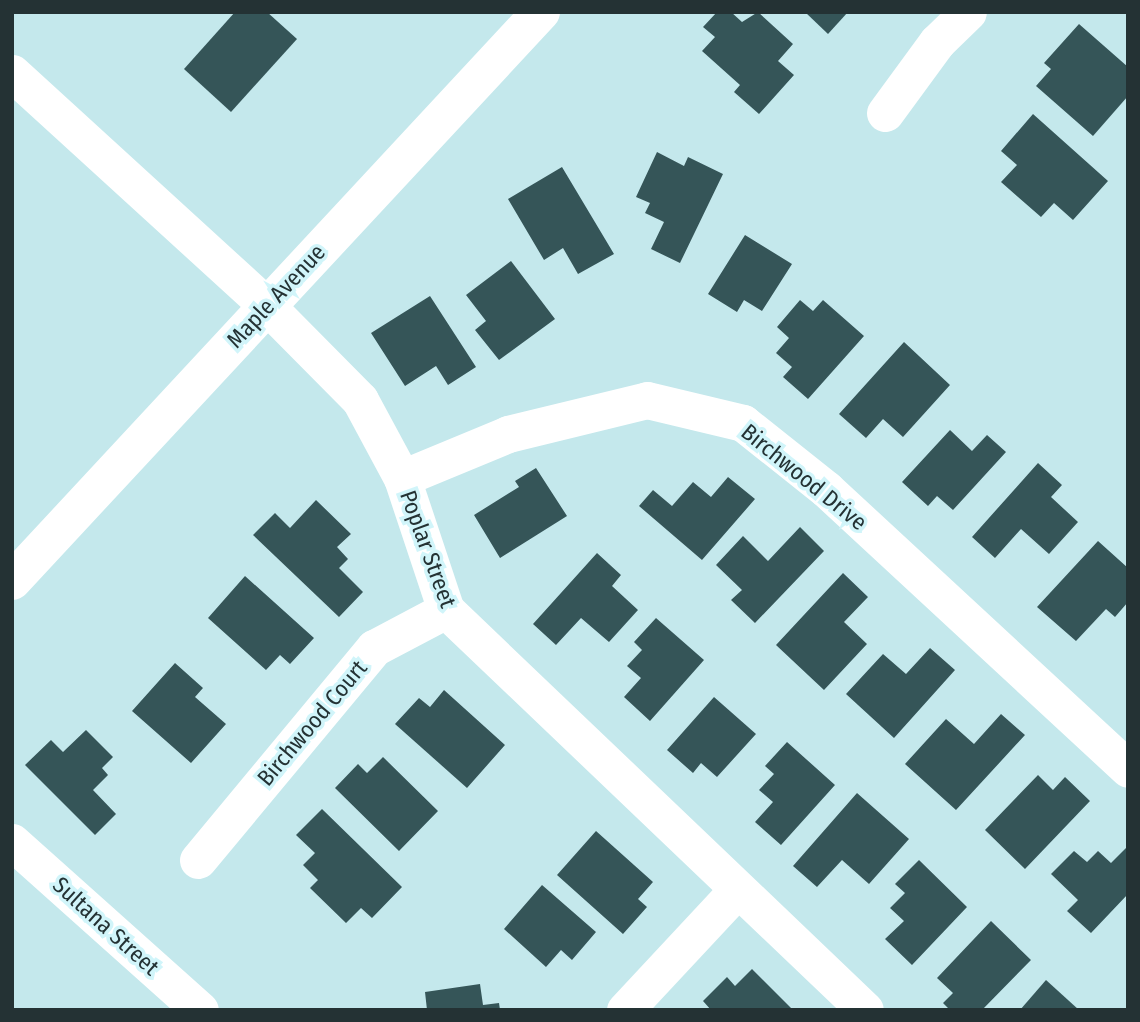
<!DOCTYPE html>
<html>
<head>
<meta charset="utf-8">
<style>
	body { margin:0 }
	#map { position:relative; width:1140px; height:1022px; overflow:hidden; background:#c4e8ec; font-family:"Fira Sans Condensed",sans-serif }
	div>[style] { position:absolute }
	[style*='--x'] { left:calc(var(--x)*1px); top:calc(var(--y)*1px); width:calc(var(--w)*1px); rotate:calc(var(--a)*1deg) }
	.building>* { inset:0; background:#355558 }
	.minor>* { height:37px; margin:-18.5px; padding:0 18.5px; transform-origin:18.5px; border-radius:18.5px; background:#fff }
	.tertiary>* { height:38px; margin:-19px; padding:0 19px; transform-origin:19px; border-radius:19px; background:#fff }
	span { translate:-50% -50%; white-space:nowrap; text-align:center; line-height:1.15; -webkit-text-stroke:7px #d1f5fa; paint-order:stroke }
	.street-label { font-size:23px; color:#243234 }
	.frame { position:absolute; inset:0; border:14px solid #243234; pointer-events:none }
</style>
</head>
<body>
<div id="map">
	<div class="building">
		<div style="clip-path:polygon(235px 12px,267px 12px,297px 39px,231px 112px,184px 69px)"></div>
		<div style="clip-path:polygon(717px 12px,731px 12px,742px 22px,758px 12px,793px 44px,778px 61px,794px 75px,759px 114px,734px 92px,740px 85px,702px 51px,715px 37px,703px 27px)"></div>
		<div style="clip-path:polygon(805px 12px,848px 12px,828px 34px)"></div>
		<div style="clip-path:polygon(1079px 24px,1128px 67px,1128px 96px,1093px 136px,1036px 86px,1051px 69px,1044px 63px)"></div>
		<div style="clip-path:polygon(1033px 114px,1108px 181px,1073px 220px,1054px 203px,1041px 217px,1001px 182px,1017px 165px,1001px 151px)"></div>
		<div style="clip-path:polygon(657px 152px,684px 166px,688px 157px,723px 174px,680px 263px,651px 249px,664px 222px,645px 213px,650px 203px,636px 197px)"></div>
		<div style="clip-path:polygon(562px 167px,614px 254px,578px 274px,563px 248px,544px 260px,508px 199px)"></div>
		<div style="clip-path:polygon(745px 235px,792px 264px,762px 311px,744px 300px,737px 312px,708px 294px)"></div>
		<div style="clip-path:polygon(511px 261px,555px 319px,499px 360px,475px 330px,486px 321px,466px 295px)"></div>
		<div style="clip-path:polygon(430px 296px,476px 367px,448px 385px,436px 366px,405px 386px,371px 333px)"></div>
		<div style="clip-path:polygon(800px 300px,813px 311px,823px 300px,864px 336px,808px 399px,783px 377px,792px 367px,776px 353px,789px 338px,777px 327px)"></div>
		<div style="clip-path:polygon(904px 342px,950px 385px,903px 437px,883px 419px,866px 438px,839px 414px)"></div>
		<div style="clip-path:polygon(950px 430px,972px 451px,987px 435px,1006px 452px,953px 510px,937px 496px,928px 506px,902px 482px)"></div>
		<div style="clip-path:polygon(1038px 463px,1062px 485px,1051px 497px,1078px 522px,1049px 554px,1021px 529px,995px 558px,972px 537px)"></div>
		<div style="clip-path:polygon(536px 468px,567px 516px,500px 558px,474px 515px,519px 487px,515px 481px)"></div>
		<div style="clip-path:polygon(728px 477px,755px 499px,702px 560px,639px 506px,653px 490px,672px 506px,693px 482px,711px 497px)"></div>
		<div style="clip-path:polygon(316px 500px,351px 534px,337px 547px,348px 559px,339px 568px,363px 592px,339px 617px,253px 535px,275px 513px,290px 528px)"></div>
		<div style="clip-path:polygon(800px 527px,824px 551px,755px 623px,731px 600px,742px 590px,716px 565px,743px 536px,768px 561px)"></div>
		<div style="clip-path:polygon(1098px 541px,1128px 568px,1128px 602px,1115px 617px,1106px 609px,1076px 641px,1037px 607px)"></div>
		<div style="clip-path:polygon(597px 553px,621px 575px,612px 586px,638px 610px,609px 642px,581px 618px,556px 645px,533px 624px)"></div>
		<div style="clip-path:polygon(843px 573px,868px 597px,844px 622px,867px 644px,824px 690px,776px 645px)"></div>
		<div style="clip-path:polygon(245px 576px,314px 638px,290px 664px,280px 655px,266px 670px,208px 618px)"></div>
		<div style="clip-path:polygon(656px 618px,704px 660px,650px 721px,624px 697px,641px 678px,627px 666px,642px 650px,634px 642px)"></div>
		<div style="clip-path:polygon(930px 648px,955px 670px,894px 738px,846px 694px,883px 654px,906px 674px)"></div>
		<div style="clip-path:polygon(175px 663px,203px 688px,195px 697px,226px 724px,191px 763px,132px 711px)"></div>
		<div style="clip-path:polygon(444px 690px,505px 745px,467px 788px,395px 724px,419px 698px,430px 707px)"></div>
		<div style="clip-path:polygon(714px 697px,756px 734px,717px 777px,701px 763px,693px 773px,667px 750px)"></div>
		<div style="clip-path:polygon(1001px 714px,1025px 735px,956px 810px,905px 764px,946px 719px,974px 744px)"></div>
		<div style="clip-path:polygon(86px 730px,113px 757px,102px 768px,108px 775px,93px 790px,116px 814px,95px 835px,25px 765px,51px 740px,63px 752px)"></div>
		<div style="clip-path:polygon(787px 742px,835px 785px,781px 845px,755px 822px,773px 802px,759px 790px,774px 774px,765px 766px)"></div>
		<div style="clip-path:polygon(383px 757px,438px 811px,399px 851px,335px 788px,358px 764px,367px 773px)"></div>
		<div style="clip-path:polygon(1038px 775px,1053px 790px,1065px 777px,1090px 801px,1025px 869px,985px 830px)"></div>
		<div style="clip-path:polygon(857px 793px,909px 839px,869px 884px,842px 860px,817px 887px,793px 866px)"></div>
		<div style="clip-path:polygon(322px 809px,402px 887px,372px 918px,361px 908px,346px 923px,310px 888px,318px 880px,303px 865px,315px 853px,296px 835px)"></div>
		<div style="clip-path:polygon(596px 831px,653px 882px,638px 899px,647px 907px,623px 934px,557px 875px)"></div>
		<div style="clip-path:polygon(1128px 846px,1128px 894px,1091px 933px,1067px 911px,1078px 900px,1051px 874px,1074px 851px,1087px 862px,1098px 851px,1111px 863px)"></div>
		<div style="clip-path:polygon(919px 860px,967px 907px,912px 965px,885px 939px,904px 921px,890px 908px,905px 893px,895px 884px)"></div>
		<div style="clip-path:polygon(542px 885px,596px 932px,572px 960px,561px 950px,546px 967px,504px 929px)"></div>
		<div style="clip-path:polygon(991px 921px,1031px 960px,982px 1010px,950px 1010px,943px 1003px,953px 993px,937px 978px)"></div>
		<div style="clip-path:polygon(752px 969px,793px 1010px,711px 1010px,703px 1001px,727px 977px,735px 986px)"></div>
		<div style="clip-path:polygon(1046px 980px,1079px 1010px,1020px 1010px)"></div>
		<div style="clip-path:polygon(480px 984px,483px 1005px,499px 1003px,500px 1010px,427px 1010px,425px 992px)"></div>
	</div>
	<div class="minor">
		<div style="--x:12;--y:73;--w:345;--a:42.4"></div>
		<div style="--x:267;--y:306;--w:132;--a:45.3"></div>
		<div style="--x:360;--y:400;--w:89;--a:61.7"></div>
		<div style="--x:402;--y:478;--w:139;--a:71.6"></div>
		<div style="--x:446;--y:610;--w:579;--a:43.67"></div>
		<div style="--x:885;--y:113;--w:88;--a:-53.8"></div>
		<div style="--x:937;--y:42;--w:43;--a:-44.1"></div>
		<div style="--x:402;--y:478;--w:115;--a:-22.5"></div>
		<div style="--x:508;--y:434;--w:143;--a:-13.7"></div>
		<div style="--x:647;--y:400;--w:99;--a:13.5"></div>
		<div style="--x:743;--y:423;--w:106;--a:38.5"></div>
		<div style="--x:826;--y:489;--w:412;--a:42.8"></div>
		<div style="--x:12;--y:842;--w:252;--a:41.8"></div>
		<div style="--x:198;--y:860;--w:276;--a:-50.3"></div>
		<div style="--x:374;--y:648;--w:81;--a:-27.8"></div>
		<div style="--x:625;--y:1010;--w:164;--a:-47"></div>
	</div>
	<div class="tertiary">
		<div style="--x:12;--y:581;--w:777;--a:-47.09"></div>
	</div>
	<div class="street-label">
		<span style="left:276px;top:296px;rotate:-47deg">Maple Avenue</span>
		<span style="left:804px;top:477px;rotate:39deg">Birchwood Drive</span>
		<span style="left:428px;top:549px;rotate:70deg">Poplar Street</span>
		<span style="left:312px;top:723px;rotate:-50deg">Birchwood Court</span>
		<span style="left:106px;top:926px;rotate:42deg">Sultana Street</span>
	</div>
	<div class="frame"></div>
</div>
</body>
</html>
